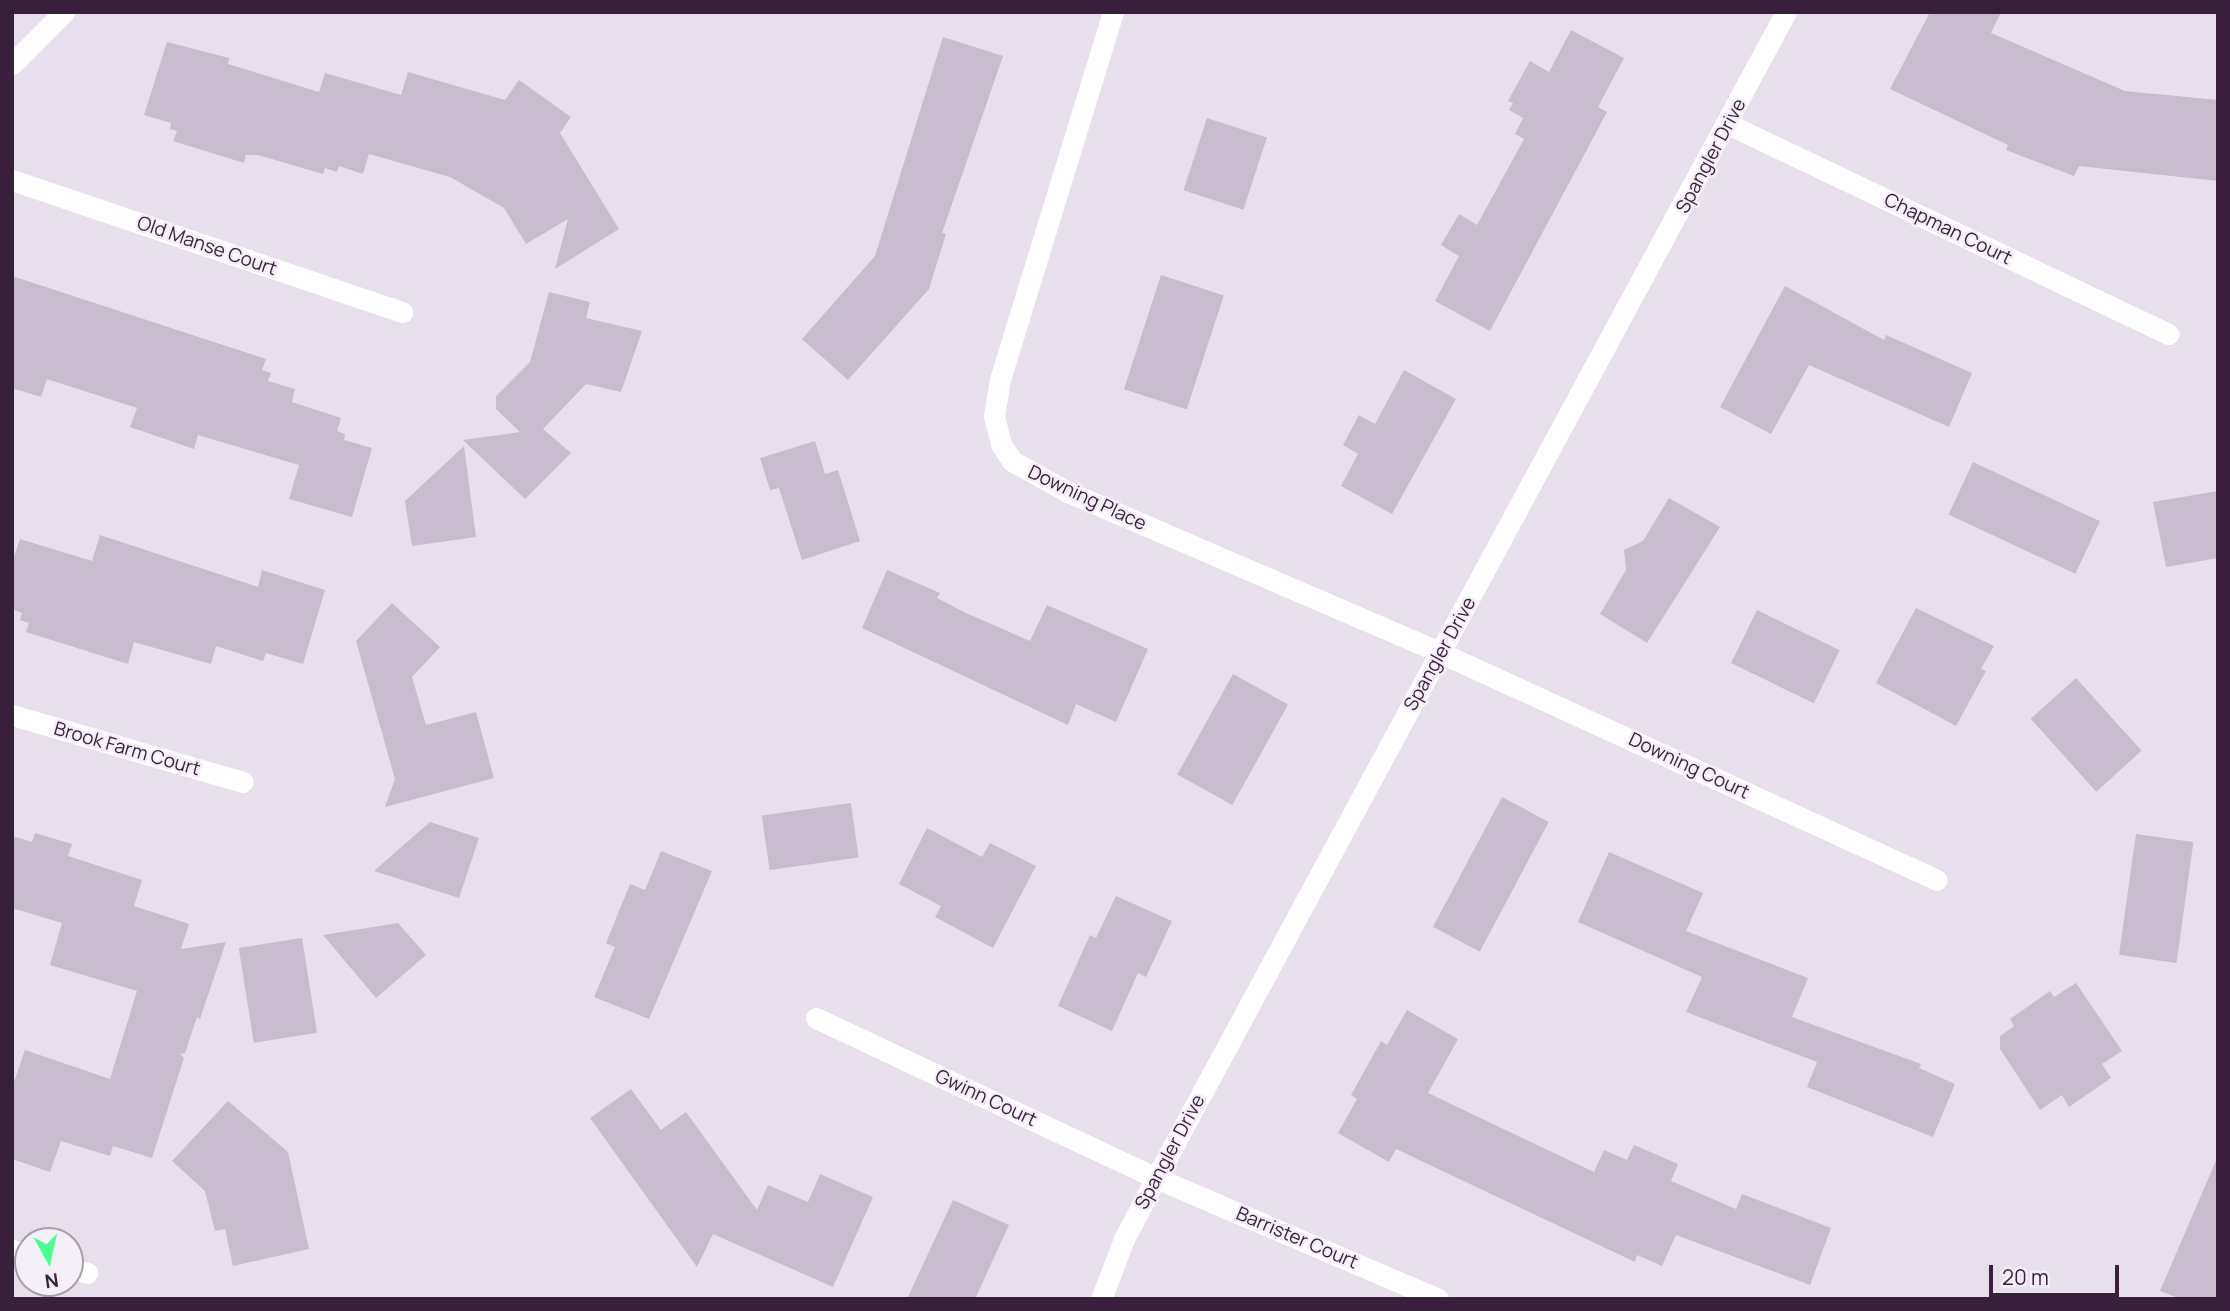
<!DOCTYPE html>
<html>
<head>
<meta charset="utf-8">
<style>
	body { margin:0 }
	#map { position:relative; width:2230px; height:1311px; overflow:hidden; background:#e8dfec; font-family:Manrope,sans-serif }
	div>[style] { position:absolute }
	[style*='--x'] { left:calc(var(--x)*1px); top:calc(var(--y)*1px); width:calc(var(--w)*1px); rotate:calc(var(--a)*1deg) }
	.building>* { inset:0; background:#c7bbcd; transform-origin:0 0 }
	.street>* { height:21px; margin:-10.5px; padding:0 10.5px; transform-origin:10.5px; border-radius:10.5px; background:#fff }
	span { translate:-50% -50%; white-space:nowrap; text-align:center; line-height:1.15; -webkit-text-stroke:5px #f5eff8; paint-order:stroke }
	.street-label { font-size:19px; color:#3a1e3d }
	.frame { position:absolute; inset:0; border:14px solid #3a1e3d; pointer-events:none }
	.north { position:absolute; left:14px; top:1227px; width:70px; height:70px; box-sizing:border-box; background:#f5eff8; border:2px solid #aa9bad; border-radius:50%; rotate:172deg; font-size:19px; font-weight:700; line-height:28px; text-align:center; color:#3a1e3d }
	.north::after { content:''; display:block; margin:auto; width:24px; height:32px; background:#49ff92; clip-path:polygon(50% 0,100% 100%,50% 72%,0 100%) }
	.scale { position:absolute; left:1989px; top:1265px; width:130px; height:32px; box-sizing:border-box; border:4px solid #3a1e3d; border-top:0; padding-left:9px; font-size:21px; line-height:24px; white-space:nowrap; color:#3a1e3d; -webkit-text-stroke:5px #f5eff8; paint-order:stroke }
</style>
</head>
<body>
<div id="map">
	<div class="building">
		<div style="clip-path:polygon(1930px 12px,2001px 12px,1991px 33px,2125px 91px,2218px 100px,2218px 181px,2079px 166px,2074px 176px,2006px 150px,2008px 145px,1890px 89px)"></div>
		<div style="clip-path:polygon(1571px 30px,1624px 58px,1598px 107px,1607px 112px,1490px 331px,1435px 301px,1459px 256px,1441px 245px,1459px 214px,1477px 225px,1524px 139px,1515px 134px,1523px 118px,1509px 110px,1513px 103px,1508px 101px,1530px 61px,1549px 72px)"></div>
		<div style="clip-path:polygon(943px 37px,1003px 56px,942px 233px,946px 234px,929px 289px,848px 380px,802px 339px,875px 256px)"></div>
		<div style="clip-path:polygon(167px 42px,229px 58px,228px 64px,319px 92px,325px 73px,401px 95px,408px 72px,505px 100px,519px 80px,571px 117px,560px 133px,619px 229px,555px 269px,568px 219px,526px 244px,504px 208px,450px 177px,369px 154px,363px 174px,339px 166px,337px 172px,325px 168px,323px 174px,258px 155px,246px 155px,244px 163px,173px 141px,177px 131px,170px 129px,171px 123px,144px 115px)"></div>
		<div style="left:1207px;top:118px;width:63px;height:76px;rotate:18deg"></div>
		<div style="left:1161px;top:275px;width:66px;height:120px;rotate:18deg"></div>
		<div style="clip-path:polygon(12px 276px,266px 359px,262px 370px,271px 373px,268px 381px,295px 389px,292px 402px,341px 418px,337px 431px,345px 434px,344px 440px,372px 448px,352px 517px,289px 499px,299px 465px,198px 435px,194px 449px,130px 427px,137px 408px,47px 379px,41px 397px,12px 388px)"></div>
		<div style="clip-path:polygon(1785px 286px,1884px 340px,1886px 335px,1972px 373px,1949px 427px,1809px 365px,1771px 434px,1720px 407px)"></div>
		<div style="clip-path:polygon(549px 292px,590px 302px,586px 318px,642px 331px,621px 392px,586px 384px,543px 429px,571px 453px,525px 499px,463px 440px,520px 432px,496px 409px,496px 396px,530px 362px)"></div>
		<div style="clip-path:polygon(1404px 370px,1456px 399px,1392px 514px,1341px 486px,1358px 454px,1343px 445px,1359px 415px,1375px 424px)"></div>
		<div style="clip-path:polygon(815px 441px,825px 474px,838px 470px,860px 541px,802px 560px,779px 488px,770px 490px,760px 458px)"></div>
		<div style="clip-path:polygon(464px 446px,476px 537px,412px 546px,405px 501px)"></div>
		<div style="left:1973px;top:462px;width:140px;height:58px;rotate:25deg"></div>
		<div style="clip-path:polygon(2218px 491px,2218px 558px,2166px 567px,2153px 502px)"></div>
		<div style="clip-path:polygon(1669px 498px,1720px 527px,1647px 643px,1600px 614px,1626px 570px,1624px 550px,1643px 541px)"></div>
		<div style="clip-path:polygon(100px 535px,258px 587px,262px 570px,325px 590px,303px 664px,266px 653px,263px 661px,216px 646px,211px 664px,134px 642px,128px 664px,26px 632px,29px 623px,20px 620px,22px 613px,12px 609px,12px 563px,20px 539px,92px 561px)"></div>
		<div style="clip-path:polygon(887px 570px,940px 593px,937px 598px,966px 613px,1030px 641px,1047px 605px,1148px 649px,1116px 722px,1076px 704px,1068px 725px,862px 628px)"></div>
		<div style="clip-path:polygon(392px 603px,440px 647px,412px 677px,426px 725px,476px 712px,494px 778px,385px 807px,395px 779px,356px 641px)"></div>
		<div style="clip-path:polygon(1916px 608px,1994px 646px,1981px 669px,1986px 671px,1956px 726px,1876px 683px)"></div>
		<div style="left:1757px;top:610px;width:92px;height:59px;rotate:26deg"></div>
		<div style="left:1233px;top:674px;width:63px;height:115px;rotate:29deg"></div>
		<div style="left:2076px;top:678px;width:98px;height:61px;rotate:48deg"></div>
		<div style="left:1502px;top:797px;width:53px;height:147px;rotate:28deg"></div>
		<div style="left:851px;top:803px;width:55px;height:90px;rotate:82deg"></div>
		<div style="clip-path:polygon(430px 822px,479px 838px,459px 898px,374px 871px)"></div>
		<div style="clip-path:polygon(927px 828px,982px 857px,990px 843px,1036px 866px,993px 948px,935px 917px,941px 906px,899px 884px)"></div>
		<div style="clip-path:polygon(35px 833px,72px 844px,68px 856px,142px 880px,134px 906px,189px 924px,181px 949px,226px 942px,200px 1019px,197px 1017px,185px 1053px,180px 1054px,184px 1058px,152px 1158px,113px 1146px,110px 1156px,61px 1141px,50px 1172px,12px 1159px,12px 1088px,25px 1050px,110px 1079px,137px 991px,50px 965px,62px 923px,12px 908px,12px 836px,32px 842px)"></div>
		<div style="left:2136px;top:834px;width:58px;height:122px;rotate:8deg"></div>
		<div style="clip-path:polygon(661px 851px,712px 871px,649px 1019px,594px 997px,615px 947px,606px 943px,630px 884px,645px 890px)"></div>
		<div style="clip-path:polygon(1609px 852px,1703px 893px,1686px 931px,1808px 978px,1792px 1017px,1921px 1064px,1919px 1068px,1955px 1084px,1933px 1137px,1807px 1087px,1817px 1062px,1686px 1012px,1702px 977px,1578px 922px)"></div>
		<div style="clip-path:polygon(1116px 896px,1172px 921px,1146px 977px,1138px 973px,1112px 1031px,1058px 1006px,1090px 935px,1096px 938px)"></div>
		<div style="clip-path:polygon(398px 923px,426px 955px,376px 998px,323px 935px)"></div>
		<div style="left:302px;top:938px;width:96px;height:64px;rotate:81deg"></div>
		<div style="clip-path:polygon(2076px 983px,2122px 1051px,2102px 1064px,2111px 1078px,2069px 1107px,2062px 1095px,2040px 1110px,2000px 1049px,2000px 1036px,2014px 1026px,2010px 1019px,2050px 991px,2054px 997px)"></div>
		<div style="clip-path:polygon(1407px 1010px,1458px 1039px,1428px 1093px,1594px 1172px,1604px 1150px,1627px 1160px,1634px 1145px,1678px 1164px,1671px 1181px,1736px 1209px,1742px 1194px,1831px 1228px,1810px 1285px,1676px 1235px,1662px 1266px,1637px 1255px,1635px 1262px,1396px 1149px,1389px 1162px,1338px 1133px,1357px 1099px,1351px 1095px,1381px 1041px,1387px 1045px)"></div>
		<div style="clip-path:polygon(631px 1089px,661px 1130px,686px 1112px,757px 1210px,768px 1185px,808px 1202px,820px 1174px,873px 1197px,833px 1287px,713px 1234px,697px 1267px,590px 1118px)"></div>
		<div style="clip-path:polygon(228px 1101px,288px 1152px,309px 1249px,233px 1266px,225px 1229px,215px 1231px,205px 1191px,172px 1161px)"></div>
		<div style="clip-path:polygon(2218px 1156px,2218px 1299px,2181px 1299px,2160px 1291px)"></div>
		<div style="clip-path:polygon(953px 1200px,1009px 1225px,975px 1299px,907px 1299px)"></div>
	</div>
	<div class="street">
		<div style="--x:1113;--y:12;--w:384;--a:107.1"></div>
		<div style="--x:1000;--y:379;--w:37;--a:99"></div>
		<div style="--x:994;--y:416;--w:29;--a:76"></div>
		<div style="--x:1001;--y:444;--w:20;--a:57"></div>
		<div style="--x:1012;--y:461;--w:64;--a:29"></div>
		<div style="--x:1068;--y:492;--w:406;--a:23.3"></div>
		<div style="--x:1441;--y:653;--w:545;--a:24.59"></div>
		<div style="--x:12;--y:64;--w:74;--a:-45"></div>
		<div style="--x:1728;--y:124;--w:488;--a:25.5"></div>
		<div style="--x:12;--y:180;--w:412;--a:18.7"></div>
		<div style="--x:12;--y:715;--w:240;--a:16.2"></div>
		<div style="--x:816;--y:1018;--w:376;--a:25.2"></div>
		<div style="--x:1156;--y:1178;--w:307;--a:23.2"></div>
		<div style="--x:12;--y:1250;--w:17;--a:17"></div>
		<div style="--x:70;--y:1268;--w:18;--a:16"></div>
		<div style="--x:1101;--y:1299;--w:64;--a:-69"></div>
		<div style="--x:1124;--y:1239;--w:69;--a:-62.3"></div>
		<div style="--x:1156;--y:1178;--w:1325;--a:-61.62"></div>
	</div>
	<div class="street-label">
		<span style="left:1711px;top:156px;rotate:-62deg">Spangler Drive</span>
		<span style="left:1948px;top:229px;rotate:26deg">Chapman Court</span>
		<span style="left:207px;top:246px;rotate:19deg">Old Manse Court</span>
		<span style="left:1087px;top:498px;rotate:25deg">Downing Place</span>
		<span style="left:1440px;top:654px;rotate:-61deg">Spangler Drive</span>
		<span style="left:127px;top:749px;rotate:16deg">Brook Farm Court</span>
		<span style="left:1689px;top:766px;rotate:25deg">Downing Court</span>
		<span style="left:986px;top:1098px;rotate:25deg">Gwinn Court</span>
		<span style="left:1170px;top:1152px;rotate:-62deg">Spangler Drive</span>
		<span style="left:1297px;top:1238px;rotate:23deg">Barrister Court</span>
	</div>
	<div class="frame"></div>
	<div class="north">N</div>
	<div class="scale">20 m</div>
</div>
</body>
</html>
